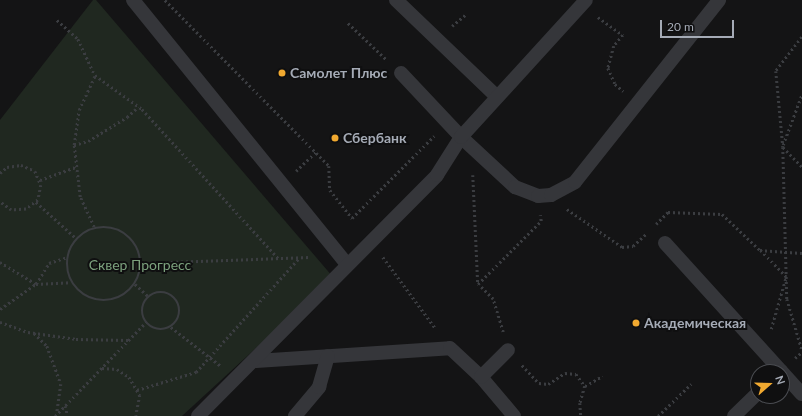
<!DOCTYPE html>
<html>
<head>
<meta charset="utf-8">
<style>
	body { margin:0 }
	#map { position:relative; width:802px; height:416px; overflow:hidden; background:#141415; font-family:Lato,sans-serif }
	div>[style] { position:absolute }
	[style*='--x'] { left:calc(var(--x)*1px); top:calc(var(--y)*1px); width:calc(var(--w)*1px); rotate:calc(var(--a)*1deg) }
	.green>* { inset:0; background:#202820 }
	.path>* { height:2.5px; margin-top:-1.25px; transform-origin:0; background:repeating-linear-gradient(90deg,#3b3d41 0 2px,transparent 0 5px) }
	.path>.ring { margin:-1.25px; padding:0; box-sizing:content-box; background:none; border:2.5px solid #3b3d41; border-radius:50% }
	.lane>* { height:14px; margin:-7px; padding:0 7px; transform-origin:7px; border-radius:7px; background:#35363a }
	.dots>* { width:11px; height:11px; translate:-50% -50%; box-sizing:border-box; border:2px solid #0f0f10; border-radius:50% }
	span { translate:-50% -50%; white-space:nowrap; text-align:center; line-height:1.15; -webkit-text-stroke:4px #0f0f10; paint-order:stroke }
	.poi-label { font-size:14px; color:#a5abb6; font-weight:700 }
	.left { translate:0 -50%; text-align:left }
	.park-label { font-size:14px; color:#7ca17d }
	.north { position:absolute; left:750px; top:364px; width:40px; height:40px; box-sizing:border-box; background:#0f0f10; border:1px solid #4b4d52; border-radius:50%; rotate:70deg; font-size:11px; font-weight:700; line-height:16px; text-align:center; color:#a5abb6 }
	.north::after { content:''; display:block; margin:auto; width:14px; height:18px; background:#f1a930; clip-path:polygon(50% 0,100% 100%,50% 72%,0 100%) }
	.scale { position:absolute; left:660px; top:20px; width:74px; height:18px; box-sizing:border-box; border:2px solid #a5abb6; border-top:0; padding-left:5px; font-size:12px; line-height:14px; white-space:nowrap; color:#a5abb6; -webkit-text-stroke:3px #0f0f10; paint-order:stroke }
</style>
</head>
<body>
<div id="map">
	<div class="green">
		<div style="clip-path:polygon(93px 0,96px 0,333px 277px,182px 416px,0 416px,0 120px)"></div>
	</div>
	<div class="path">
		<div style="--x:165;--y:0;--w:233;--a:45.3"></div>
		<div style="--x:329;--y:166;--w:24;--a:88"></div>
		<div style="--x:330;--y:190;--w:36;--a:52"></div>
		<div style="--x:352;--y:218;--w:116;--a:-45"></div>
		<div style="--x:598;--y:17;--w:31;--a:36"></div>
		<div style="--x:623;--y:35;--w:14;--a:129"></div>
		<div style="--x:614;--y:46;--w:23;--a:105"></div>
		<div style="--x:608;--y:68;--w:17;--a:66"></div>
		<div style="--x:615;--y:84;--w:11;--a:41"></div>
		<div style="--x:57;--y:20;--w:28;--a:42"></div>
		<div style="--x:78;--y:39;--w:40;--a:65"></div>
		<div style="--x:95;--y:75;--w:58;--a:35.9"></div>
		<div style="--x:142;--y:109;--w:202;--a:47.6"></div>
		<div style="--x:348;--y:23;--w:54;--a:43.5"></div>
		<div style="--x:452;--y:26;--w:17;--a:-40"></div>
		<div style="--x:802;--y:37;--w:43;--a:127.4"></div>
		<div style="--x:776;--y:71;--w:76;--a:84.7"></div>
		<div style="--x:783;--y:147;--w:152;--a:88.5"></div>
		<div style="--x:787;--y:299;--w:53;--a:73.6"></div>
		<div style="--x:74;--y:145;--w:15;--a:-16"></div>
		<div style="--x:88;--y:141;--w:46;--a:-31.6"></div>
		<div style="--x:127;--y:117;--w:15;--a:-42"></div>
		<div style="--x:783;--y:145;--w:54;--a:-69.6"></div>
		<div style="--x:783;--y:147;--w:28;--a:46"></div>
		<div style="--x:296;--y:171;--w:28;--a:-44"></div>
		<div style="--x:0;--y:173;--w:9;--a:-41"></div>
		<div style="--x:7;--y:167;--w:14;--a:-8"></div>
		<div style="--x:21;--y:165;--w:15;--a:23"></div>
		<div style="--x:35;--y:171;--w:15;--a:67"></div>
		<div style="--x:41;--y:185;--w:15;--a:101"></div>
		<div style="--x:38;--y:200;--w:15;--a:143"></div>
		<div style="--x:26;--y:209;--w:15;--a:176"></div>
		<div style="--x:11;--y:210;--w:14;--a:-144"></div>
		<div style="--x:473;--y:175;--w:109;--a:87.4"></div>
		<div style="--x:40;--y:180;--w:38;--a:-20"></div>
		<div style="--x:36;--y:202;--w:54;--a:42"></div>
		<div style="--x:567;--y:209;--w:67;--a:34.6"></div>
		<div style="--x:622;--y:247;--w:11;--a:-5"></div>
		<div style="--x:633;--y:246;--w:19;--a:-43"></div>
		<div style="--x:656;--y:224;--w:17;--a:-45"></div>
		<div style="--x:668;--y:212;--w:54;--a:2.1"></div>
		<div style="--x:722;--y:214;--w:52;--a:43.5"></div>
		<div class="ring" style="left:67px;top:227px;width:71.5px;height:71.5px"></div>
		<div style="--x:94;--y:227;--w:33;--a:-115"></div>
		<div style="--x:80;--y:197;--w:52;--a:-96.6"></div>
		<div style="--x:74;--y:145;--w:35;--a:-82"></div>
		<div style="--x:79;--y:110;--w:38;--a:-65"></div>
		<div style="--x:383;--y:257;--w:89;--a:53.6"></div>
		<div style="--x:0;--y:262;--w:42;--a:31.4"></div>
		<div style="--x:36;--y:284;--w:35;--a:-3"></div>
		<div style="--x:141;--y:263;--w:169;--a:-2"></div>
		<div style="--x:135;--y:284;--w:18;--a:43"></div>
		<div class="ring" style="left:142px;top:292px;width:35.5px;height:35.5px"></div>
		<div style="--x:0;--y:309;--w:44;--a:-34.8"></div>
		<div style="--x:36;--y:284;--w:25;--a:-58"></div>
		<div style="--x:49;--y:263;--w:19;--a:-18"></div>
		<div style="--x:0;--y:322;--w:30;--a:20"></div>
		<div style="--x:28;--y:332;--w:49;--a:8.3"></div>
		<div style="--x:76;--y:339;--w:52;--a:1.1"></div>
		<div style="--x:171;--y:327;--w:63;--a:38"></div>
		<div style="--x:771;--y:329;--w:54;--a:-73.9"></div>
		<div style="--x:786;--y:277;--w:37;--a:-134"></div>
		<div style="--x:760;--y:250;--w:42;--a:4.1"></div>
		<div style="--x:503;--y:332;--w:34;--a:-107"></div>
		<div style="--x:493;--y:299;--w:21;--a:-135"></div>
		<div style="--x:478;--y:284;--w:89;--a:-45"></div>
		<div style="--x:541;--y:221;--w:6;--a:-99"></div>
		<div style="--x:34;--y:333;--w:18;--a:45"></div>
		<div style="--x:47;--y:346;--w:40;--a:69.8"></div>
		<div style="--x:61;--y:384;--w:29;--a:98"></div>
		<div style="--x:795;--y:358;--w:9;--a:-41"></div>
		<div style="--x:522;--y:365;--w:25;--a:47"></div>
		<div style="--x:539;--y:383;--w:9;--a:6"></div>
		<div style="--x:548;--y:384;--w:20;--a:-33"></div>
		<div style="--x:565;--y:373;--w:11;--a:5"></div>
		<div style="--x:576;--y:374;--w:15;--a:53"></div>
		<div style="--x:585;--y:386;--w:18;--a:106"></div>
		<div style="--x:580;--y:403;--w:13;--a:86"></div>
		<div style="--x:102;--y:368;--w:15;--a:4"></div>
		<div style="--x:117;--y:369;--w:14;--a:34"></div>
		<div style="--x:129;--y:377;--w:21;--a:59"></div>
		<div style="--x:140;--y:395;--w:21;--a:101"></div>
		<div style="--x:585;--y:386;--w:20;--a:-30"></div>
		<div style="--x:137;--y:390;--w:62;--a:-17"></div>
		<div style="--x:196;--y:372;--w:154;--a:-47.9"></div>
		<div style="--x:65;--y:406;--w:10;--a:73"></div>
		<div style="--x:55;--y:416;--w:131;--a:-45.9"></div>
		<div style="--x:658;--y:416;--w:46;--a:-44.1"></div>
	</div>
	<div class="lane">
		<div style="--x:133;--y:0;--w:340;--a:51"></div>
		<div style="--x:396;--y:0;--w:140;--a:43.8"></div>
		<div style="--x:401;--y:73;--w:88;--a:46.8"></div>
		<div style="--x:461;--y:137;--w:74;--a:42.8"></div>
		<div style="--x:515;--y:187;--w:25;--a:21"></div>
		<div style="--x:538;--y:196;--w:13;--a:-4"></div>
		<div style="--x:551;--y:195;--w:27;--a:-28"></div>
		<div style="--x:575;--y:182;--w:232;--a:-51.6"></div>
		<div style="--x:665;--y:243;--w:173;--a:47.8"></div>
		<div style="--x:256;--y:361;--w:194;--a:-3.8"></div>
		<div style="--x:450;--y:348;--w:42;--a:43.1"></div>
		<div style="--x:481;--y:377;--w:51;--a:49.8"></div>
		<div style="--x:779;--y:372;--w:2;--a:-27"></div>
		<div style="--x:781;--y:371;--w:31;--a:48"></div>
		<div style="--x:481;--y:377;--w:38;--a:-45"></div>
		<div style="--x:198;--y:416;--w:339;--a:-45.2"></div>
		<div style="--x:437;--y:175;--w:45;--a:-57.7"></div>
		<div style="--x:461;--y:137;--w:185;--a:-47.6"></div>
		<div style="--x:295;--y:416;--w:38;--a:-50"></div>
		<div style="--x:319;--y:387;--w:32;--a:-74"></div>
		<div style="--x:734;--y:416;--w:33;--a:-44"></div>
	</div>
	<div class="dots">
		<div style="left:282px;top:73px;background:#f1a930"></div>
		<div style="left:335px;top:138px;background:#f1a930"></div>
		<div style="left:636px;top:323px;background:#f1a930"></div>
	</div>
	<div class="poi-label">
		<span class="left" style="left:290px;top:73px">Самолет Плюс</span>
		<span class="left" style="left:343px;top:138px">Сбербанк</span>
		<span class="left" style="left:644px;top:323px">Академическая</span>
	</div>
	<div class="park-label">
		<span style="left:140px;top:265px">Сквер Прогресс</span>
	</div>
	<div class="north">N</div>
	<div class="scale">20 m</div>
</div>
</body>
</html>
